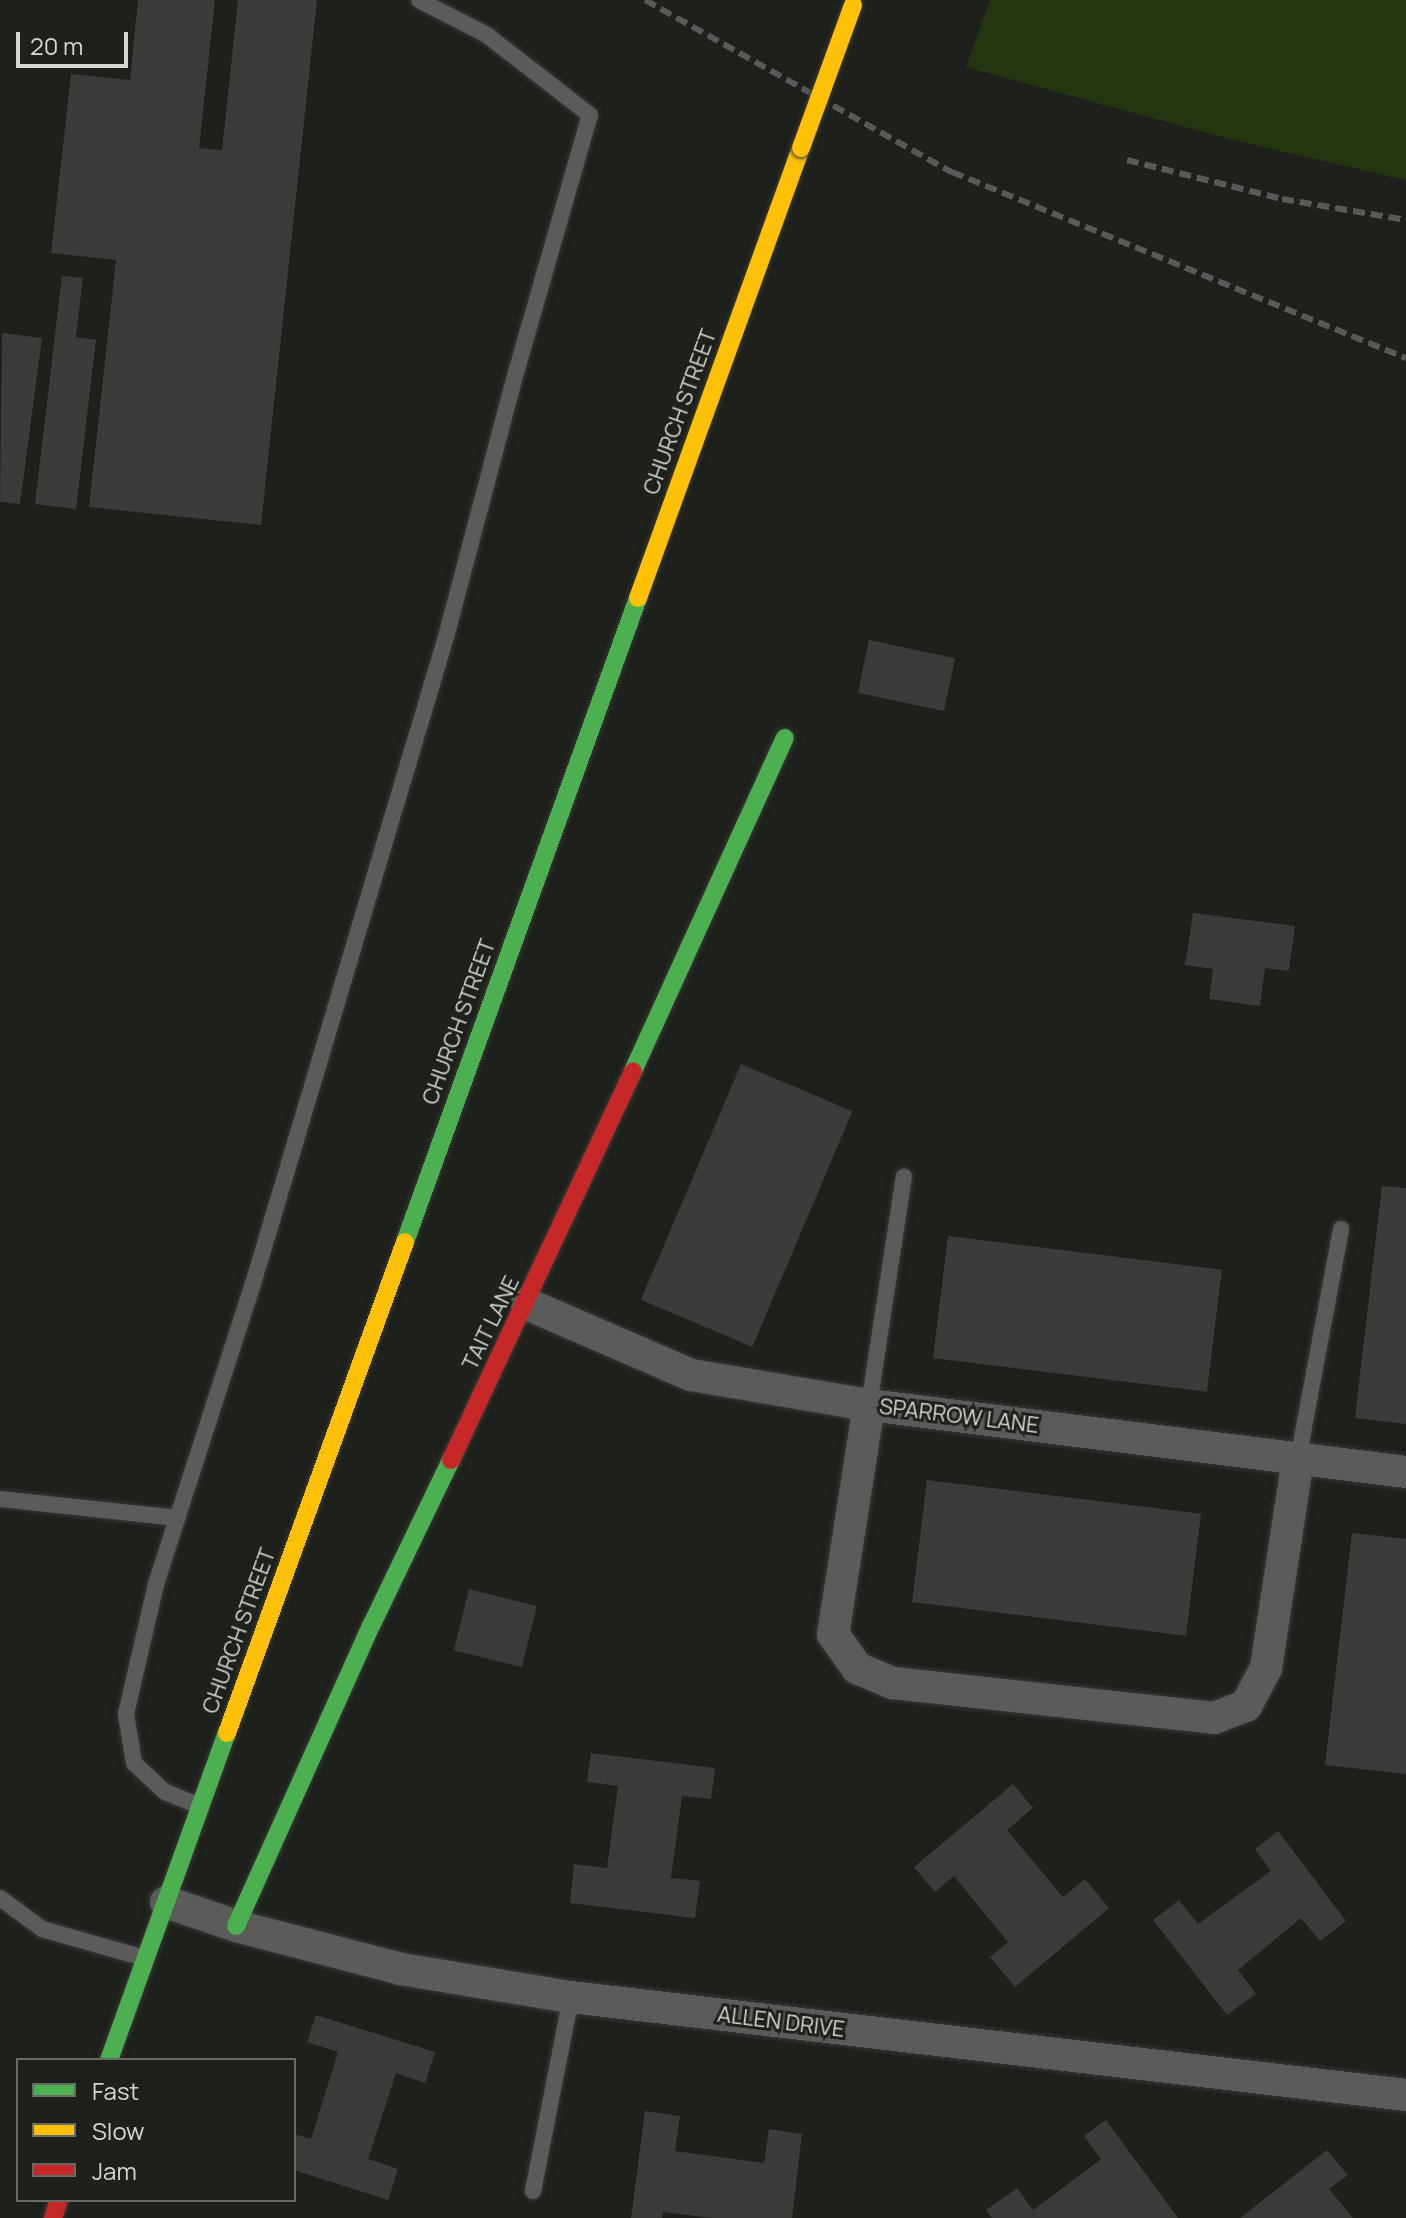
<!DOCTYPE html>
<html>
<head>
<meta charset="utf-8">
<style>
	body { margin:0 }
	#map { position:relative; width:1406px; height:2218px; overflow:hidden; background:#1e201c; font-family:Manrope,sans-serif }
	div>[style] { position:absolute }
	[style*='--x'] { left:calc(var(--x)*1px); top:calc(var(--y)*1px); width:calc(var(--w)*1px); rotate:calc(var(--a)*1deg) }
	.green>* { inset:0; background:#253510 }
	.building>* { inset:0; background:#3b3c39; transform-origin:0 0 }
	.roads { filter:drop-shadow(0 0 2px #393a38) drop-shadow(0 0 2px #393a38) }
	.lane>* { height:16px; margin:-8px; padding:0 8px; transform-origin:8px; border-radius:8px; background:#5b5c5a }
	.street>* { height:32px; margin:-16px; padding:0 16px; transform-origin:16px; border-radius:16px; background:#5b5c5a }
	.fast>* { height:18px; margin:-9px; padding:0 9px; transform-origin:9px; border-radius:9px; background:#4caf50 }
	.slow>* { height:18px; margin:-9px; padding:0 9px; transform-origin:9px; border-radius:9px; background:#ffc107 }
	.jam>* { height:18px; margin:-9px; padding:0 9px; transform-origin:9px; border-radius:9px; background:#c62828 }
	.rail>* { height:6px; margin-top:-3px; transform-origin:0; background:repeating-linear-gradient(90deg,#595a58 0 12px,transparent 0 18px) }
	.bridges { filter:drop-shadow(0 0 2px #393a38) drop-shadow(0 0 2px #393a38) }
	.slow-bridge>* { height:18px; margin:-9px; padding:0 9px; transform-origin:9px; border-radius:9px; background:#ffc107 }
	span { translate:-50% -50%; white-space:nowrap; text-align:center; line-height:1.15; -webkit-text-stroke:6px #1e211b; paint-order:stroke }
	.street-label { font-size:22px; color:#d5d7d3 }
	.legend { position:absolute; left:16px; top:2058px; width:280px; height:144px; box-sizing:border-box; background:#1e211b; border:2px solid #676a65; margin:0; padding:10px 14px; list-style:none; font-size:24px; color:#d5d7d3 }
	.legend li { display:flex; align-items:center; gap:16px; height:40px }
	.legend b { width:40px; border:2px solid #676a65 }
	.scale { position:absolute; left:16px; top:32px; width:112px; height:36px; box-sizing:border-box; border:4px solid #d5d7d3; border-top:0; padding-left:10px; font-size:24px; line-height:28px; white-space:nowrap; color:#d5d7d3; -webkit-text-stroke:6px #1e211b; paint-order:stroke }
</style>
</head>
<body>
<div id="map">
	<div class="green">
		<div style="clip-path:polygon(990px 0,1406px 0,1406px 180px,1233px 140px,966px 67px)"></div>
	</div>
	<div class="building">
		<div style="clip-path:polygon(138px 0,215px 0,199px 148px,222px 150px,238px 0,317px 0,261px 525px,89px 507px,116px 260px,51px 253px,71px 74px,130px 80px)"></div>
		<div style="clip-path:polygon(62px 276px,83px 278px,76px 337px,96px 340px,76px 509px,35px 504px)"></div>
		<div style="clip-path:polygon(2px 333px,42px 338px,20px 504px,0 502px)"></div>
		<div style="left:869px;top:640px;width:88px;height:54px;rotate:12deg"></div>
		<div style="clip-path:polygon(1193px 913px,1295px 926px,1289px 971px,1265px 968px,1260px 1006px,1209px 999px,1213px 969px,1185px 965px)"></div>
		<div style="left:741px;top:1064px;width:121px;height:256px;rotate:23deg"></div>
		<div style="clip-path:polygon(1382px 1186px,1406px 1188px,1406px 1424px,1355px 1418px)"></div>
		<div style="left:948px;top:1236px;width:276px;height:123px;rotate:7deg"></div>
		<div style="left:927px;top:1480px;width:276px;height:123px;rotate:7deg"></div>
		<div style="clip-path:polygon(1352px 1533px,1406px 1539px,1406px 1774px,1325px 1765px)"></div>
		<div style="left:469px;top:1589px;width:70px;height:63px;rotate:14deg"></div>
		<div style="clip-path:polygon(591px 1753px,715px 1768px,711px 1799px,682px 1796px,671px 1878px,700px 1881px,695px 1918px,570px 1903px,574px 1864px,607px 1868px,618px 1786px,587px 1782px)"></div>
		<div style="clip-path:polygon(1013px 1784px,1033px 1808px,1007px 1830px,1063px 1897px,1085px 1879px,1109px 1908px,1015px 1987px,990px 1957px,1008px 1942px,954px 1876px,935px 1892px,914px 1867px)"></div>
		<div style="clip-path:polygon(1278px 1831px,1346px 1921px,1320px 1941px,1301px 1918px,1238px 1970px,1256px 1994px,1227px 2015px,1153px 1920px,1179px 1900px,1198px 1924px,1271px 1871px,1255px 1849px)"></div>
		<div style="clip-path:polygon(316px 2015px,435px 2052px,425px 2083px,396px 2073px,368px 2159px,398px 2169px,388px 2200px,294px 2170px,294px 2134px,311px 2139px,338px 2052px,307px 2042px)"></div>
		<div style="clip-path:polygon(645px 2111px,680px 2116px,675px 2151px,764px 2163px,769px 2129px,802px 2134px,792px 2218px,712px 2218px,663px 2212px,662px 2218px,631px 2218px)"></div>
		<div style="clip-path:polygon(1106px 2120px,1178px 2218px,992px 2218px,986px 2210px,1017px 2188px,1033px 2210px,1101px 2159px,1084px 2136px)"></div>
		<div style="clip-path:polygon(1327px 2150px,1348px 2175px,1329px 2189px,1353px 2218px,1240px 2218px)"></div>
	</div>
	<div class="roads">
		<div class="lane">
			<div style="--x:869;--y:1405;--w:231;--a:-81.3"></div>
			<div style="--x:1298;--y:1459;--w:234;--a:-79.4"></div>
			<div style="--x:0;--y:1499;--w:178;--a:6.1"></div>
			<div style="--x:200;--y:1806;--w:38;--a:-158"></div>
			<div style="--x:165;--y:1792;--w:42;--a:-136.9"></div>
			<div style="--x:134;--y:1763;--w:50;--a:-99.3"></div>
			<div style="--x:126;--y:1714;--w:133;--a:-77"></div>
			<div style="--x:156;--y:1584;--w:315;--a:-72.1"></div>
			<div style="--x:253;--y:1284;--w:675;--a:-73.39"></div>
			<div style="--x:446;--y:637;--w:277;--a:-75.2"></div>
			<div style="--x:517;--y:369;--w:264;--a:-74"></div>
			<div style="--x:590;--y:115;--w:130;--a:-142.2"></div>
			<div style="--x:487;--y:35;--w:76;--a:-152.8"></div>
			<div style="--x:0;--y:1898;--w:52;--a:36.4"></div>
			<div style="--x:42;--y:1929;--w:106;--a:15.9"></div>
			<div style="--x:533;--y:2191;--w:198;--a:-78.9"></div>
		</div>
		<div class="street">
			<div style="--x:527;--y:1304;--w:179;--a:23.4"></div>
			<div style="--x:691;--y:1375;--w:181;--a:9.6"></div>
			<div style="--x:869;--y:1405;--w:541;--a:7.11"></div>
			<div style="--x:869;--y:1405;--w:232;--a:98.9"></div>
			<div style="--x:833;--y:1634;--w:42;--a:54.8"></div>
			<div style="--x:857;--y:1668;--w:39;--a:23"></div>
			<div style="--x:893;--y:1683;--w:323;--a:6.2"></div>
			<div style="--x:1214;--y:1718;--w:34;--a:-21"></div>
			<div style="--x:1246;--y:1706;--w:43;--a:-62.2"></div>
			<div style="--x:1266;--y:1668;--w:211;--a:-81.3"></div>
			<div style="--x:166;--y:1902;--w:74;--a:18.9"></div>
			<div style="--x:236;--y:1926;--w:171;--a:14.6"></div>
			<div style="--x:401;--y:1969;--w:172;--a:9.4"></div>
			<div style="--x:571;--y:1997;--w:841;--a:6.69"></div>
		</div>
		<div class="fast">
			<div style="--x:633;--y:1071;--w:366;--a:-65.5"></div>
			<div style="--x:405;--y:1242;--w:685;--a:-70.11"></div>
			<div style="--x:236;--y:1926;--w:331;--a:-65.8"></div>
			<div style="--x:372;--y:1624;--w:182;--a:-64.3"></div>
			<div style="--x:109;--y:2060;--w:348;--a:-70.2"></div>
		</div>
		<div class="slow">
			<div style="--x:638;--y:598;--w:479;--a:-70.1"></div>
			<div style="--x:227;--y:1733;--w:522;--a:-70.07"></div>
		</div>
		<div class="jam">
			<div style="--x:451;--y:1460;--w:429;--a:-64.9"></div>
			<div style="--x:53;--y:2218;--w:19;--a:-72"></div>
		</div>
	</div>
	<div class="rail">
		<div style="--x:645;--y:0;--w:352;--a:29.3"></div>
		<div style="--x:952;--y:172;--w:491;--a:22.3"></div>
		<div style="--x:1127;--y:160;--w:160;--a:14.1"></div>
		<div style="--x:1282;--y:199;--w:126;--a:9.6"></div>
	</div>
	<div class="bridges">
		<div class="slow-bridge">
			<div style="--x:801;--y:148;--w:152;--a:-70"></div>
		</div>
	</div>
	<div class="street-label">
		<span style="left:680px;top:412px;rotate:-70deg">CHURCH STREET</span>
		<span style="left:459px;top:1022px;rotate:-70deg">CHURCH STREET</span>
		<span style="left:491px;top:1323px;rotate:-64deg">TAIT LANE</span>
		<span style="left:959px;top:1416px;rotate:7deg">SPARROW LANE</span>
		<span style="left:239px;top:1631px;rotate:-70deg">CHURCH STREET</span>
		<span style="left:781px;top:2022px;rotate:7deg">ALLEN DRIVE</span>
	</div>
	<ul class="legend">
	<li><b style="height:10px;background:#4caf50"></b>Fast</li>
	<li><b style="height:10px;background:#ffc107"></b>Slow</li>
	<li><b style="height:10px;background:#c62828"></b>Jam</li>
	</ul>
	<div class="scale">20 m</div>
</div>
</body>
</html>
